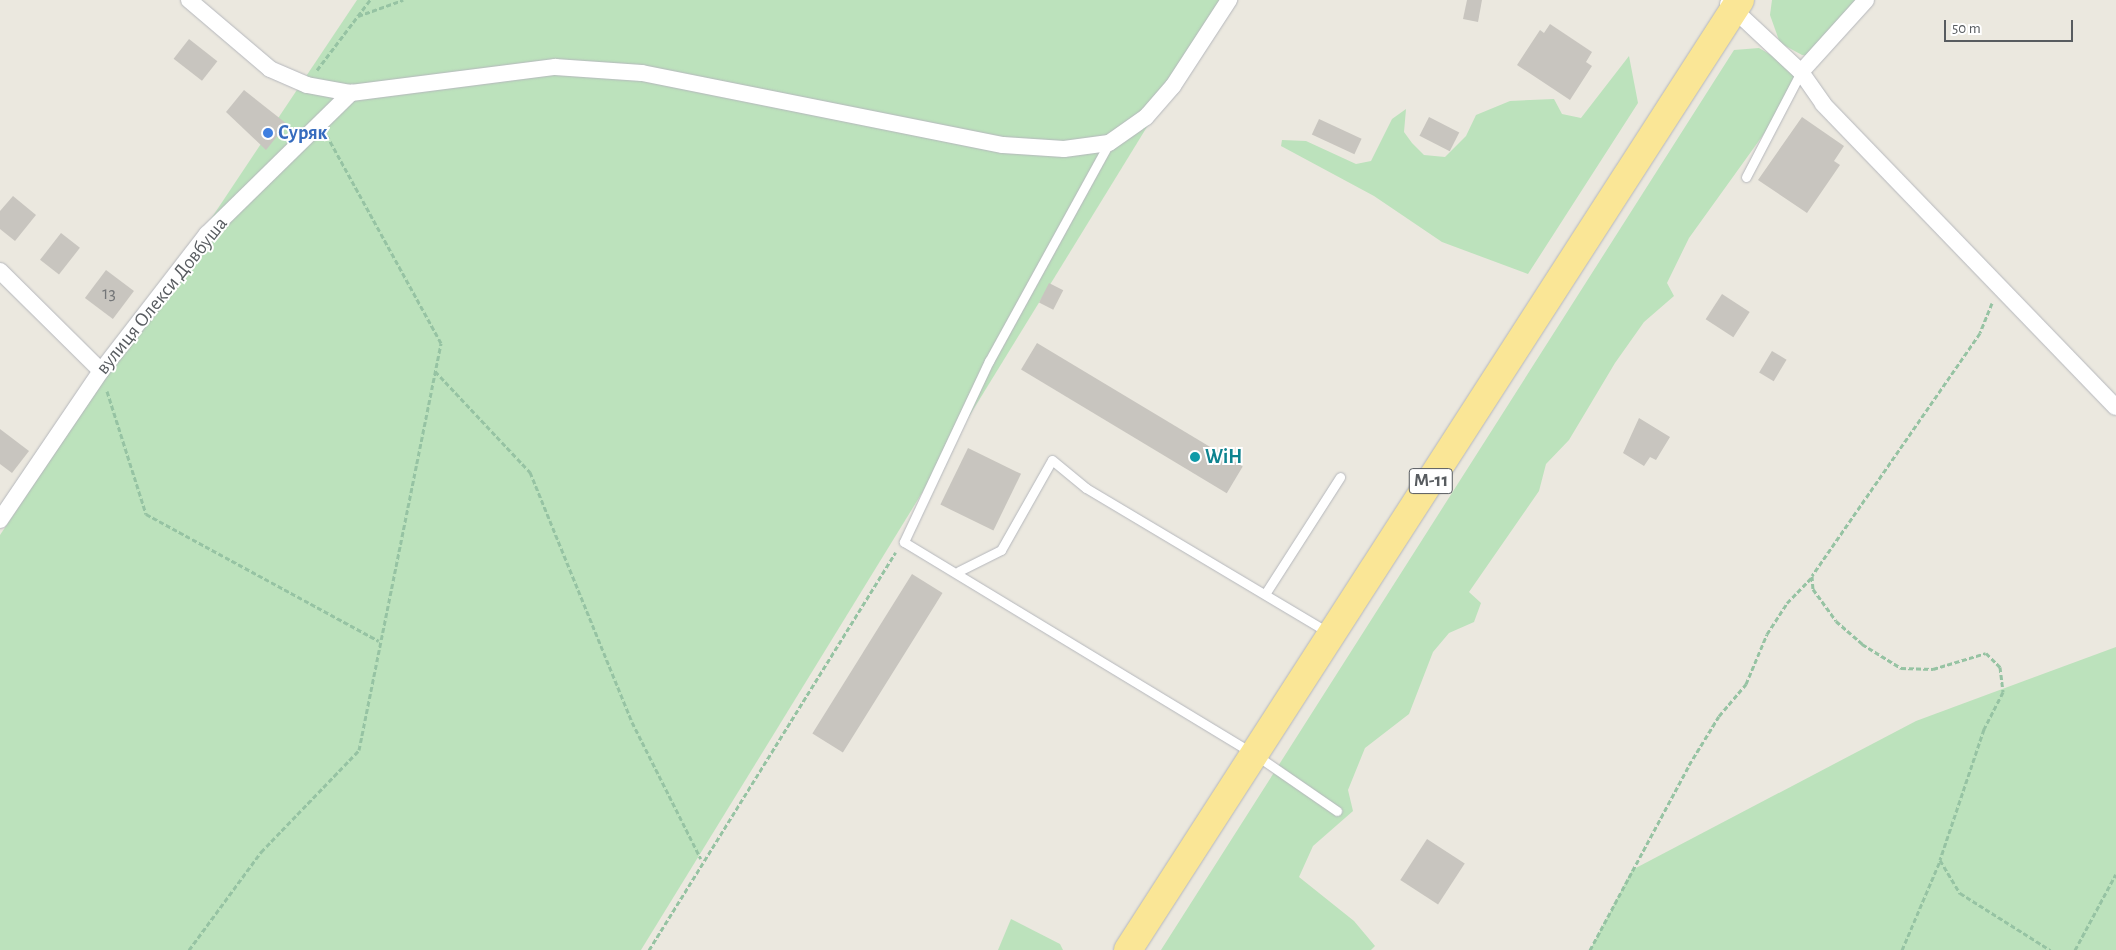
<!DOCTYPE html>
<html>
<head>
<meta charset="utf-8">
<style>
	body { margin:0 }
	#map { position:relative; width:2116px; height:950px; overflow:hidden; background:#ebe8df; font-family:"Alegreya Sans",sans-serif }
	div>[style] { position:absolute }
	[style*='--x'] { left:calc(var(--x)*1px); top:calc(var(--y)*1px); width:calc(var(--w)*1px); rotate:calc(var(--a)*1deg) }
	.green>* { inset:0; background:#bce2bc }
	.building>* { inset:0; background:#c8c5bf; transform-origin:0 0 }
	.path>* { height:3px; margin-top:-1.5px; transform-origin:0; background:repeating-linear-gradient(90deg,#96c3a3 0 5px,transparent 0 7.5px) }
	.roads { filter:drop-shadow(0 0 1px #b5b7bc) drop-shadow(0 0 1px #b5b7bc) }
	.service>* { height:9px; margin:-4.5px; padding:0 4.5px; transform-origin:4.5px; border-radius:4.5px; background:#fff }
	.minor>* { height:16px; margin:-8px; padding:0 8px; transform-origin:8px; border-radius:8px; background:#fff }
	.trunk>* { height:28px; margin:-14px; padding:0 14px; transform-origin:14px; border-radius:14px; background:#fae696 }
	.dots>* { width:14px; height:14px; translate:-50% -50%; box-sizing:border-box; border:2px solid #fff; border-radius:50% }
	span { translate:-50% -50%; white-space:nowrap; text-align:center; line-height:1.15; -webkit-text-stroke:4px #fff; paint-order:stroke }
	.number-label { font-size:18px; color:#747678 }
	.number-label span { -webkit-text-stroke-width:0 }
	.shield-label span { padding:1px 4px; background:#fff; border:1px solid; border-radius:4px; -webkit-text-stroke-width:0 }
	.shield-label { font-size:19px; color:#585c60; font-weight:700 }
	.shop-label { font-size:20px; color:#366cbe; font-weight:700 }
	.left { translate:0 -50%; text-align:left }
	.street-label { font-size:20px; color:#585c60 }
	.culture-label { font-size:20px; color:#0d838f; font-weight:700 }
	.scale { position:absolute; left:1944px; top:20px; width:129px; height:22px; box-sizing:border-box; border:2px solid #585c60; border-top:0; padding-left:6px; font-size:15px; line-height:18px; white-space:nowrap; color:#585c60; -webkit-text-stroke:4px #fff; paint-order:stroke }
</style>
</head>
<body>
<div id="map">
	<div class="green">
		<div style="clip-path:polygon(357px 0,1225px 0,641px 950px,0 950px,0 535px)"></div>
		<div style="clip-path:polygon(1772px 0,1871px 0,1822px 56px,1802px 55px,1780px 43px,1770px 15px)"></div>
		<div style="clip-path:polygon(1759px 48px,1793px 68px,1797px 88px,1689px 238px,1667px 283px,1674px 296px,1644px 322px,1615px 363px,1569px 440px,1546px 464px,1539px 491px,1469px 592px,1481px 603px,1474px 622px,1449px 633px,1433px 652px,1409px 714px,1365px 748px,1348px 790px,1353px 811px,1313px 846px,1299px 877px,1354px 921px,1375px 946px,1371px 950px,1161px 950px,1734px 50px)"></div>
		<div style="clip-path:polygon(1629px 56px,1638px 103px,1528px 274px,1442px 242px,1374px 196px,1281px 146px,1282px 140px,1306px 141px,1356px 164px,1371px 161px,1392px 119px,1406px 109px,1404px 132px,1412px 143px,1424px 155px,1445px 157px,1466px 136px,1476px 115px,1510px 101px,1554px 99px,1562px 114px,1581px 118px)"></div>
		<div style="clip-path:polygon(2116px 647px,2116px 950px,1590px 950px,1632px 870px,1916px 721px)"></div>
		<div style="clip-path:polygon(1011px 919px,1060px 944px,1063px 950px,998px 950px)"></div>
	</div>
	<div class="building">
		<div style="clip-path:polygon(1467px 0,1482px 0,1478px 22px,1463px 19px)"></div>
		<div style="clip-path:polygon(1550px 24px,1592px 52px,1586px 62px,1592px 66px,1570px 100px,1517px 65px,1540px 30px,1544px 33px)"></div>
		<div style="left:189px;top:39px;width:36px;height:25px;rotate:38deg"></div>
		<div style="clip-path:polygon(244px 90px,287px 124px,266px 150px,226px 112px)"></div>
		<div style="left:1429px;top:117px;width:34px;height:21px;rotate:27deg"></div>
		<div style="clip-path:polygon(1802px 117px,1844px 146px,1834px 161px,1840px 165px,1807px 213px,1758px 180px)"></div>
		<div style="left:1319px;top:119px;width:47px;height:17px;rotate:25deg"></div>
		<div style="clip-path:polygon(13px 196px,36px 215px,15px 241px,0 229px,0 211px)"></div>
		<div style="left:61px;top:233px;width:24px;height:34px;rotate:38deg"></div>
		<div style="left:106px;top:270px;width:35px;height:35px;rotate:37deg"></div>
		<div style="left:1049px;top:283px;width:16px;height:22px;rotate:27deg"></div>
		<div style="left:1722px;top:294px;width:33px;height:30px;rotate:33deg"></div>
		<div style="left:1037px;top:343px;width:240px;height:31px;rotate:31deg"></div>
		<div style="left:1772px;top:351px;width:17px;height:25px;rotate:31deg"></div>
		<div style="clip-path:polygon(1639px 418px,1670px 437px,1656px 460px,1650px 457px,1644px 466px,1623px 453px)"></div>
		<div style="clip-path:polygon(0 429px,29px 451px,12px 473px,0 464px)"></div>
		<div style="left:968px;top:448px;width:59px;height:63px;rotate:26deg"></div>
		<div style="left:912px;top:574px;width:36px;height:188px;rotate:32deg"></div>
		<div style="left:1427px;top:839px;width:45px;height:49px;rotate:33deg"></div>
	</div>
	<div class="path">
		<div style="--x:358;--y:16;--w:48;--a:-19.6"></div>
		<div style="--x:317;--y:70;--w:88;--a:-52.9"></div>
		<div style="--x:1992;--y:303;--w:32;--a:112"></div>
		<div style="--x:1980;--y:333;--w:295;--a:124.7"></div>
		<div style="--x:1812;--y:576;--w:13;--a:86"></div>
		<div style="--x:1813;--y:589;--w:39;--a:54"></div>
		<div style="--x:1836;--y:621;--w:35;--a:41"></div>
		<div style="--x:1862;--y:644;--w:46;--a:31.6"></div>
		<div style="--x:1901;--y:668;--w:32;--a:2"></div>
		<div style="--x:1933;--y:669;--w:55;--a:-16.8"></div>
		<div style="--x:1986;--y:653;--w:20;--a:45"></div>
		<div style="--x:2000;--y:667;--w:25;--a:83"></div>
		<div style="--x:2003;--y:692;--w:42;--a:117.2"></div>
		<div style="--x:1984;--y:729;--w:138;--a:108.6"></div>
		<div style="--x:1940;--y:860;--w:39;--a:59"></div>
		<div style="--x:1960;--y:893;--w:107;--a:32.3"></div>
		<div style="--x:435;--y:371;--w:139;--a:46.8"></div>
		<div style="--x:530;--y:472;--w:270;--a:67.8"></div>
		<div style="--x:632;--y:722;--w:153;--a:63.3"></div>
		<div style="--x:107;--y:391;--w:129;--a:72.4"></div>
		<div style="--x:146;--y:514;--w:265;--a:28.6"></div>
		<div style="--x:189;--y:950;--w:122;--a:-53.7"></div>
		<div style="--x:261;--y:852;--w:141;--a:-46.1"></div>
		<div style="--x:359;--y:750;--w:415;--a:-78.6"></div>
		<div style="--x:441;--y:343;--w:236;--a:-118.8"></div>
		<div style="--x:649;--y:950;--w:468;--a:-58.2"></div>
		<div style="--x:1590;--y:950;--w:210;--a:-61.8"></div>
		<div style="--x:1689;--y:765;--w:57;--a:-58.5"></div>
		<div style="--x:1719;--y:716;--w:42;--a:-49.8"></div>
		<div style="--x:1746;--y:684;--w:54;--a:-67.2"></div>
		<div style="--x:1767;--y:634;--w:37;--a:-57"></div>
		<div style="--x:1787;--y:603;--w:36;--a:-46"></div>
		<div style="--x:1902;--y:950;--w:97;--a:-66.9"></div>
		<div style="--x:2075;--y:950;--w:86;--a:-61.7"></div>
	</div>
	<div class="roads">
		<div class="service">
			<div style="--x:1109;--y:143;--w:249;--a:118.8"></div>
			<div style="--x:989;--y:361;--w:200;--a:115.2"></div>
			<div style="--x:904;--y:542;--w:408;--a:31.2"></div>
			<div style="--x:1253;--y:753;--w:102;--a:34.6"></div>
			<div style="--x:1746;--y:177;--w:119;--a:-62.4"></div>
			<div style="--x:959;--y:571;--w:47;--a:-26.6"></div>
			<div style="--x:1001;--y:550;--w:103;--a:-60.5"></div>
			<div style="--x:1052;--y:460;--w:44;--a:39.5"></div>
			<div style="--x:1086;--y:488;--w:283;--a:30.8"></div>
			<div style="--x:1265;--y:594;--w:139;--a:-57.3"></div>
		</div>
		<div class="minor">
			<div style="--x:189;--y:0;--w:106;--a:40.4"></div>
			<div style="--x:270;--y:69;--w:40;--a:23.4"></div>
			<div style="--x:307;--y:85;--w:45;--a:10.3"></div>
			<div style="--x:351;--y:93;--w:206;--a:-7.3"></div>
			<div style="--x:555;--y:67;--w:87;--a:3.9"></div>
			<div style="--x:642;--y:73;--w:368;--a:11.3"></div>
			<div style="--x:1003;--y:145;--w:61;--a:3.8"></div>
			<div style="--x:1064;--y:149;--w:45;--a:-7.6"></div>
			<div style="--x:1109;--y:143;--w:45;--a:-35.1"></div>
			<div style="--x:1146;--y:117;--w:41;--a:-48.9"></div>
			<div style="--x:1173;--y:86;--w:103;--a:-56.9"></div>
			<div style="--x:1728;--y:4;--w:100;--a:43"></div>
			<div style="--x:1801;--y:72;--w:39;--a:55"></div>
			<div style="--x:1823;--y:104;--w:421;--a:46"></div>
			<div style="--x:1801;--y:72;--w:97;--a:-47.9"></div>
			<div style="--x:0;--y:271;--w:142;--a:44.7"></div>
			<div style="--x:0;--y:520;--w:180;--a:-55.9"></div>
			<div style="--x:101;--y:371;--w:173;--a:-52.3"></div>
			<div style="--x:207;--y:234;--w:202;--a:-44.4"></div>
		</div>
		<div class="trunk">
			<div style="--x:1128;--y:950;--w:1130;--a:-57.21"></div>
		</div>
	</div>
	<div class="dots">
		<div style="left:268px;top:133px;background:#3f7fe0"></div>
		<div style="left:1195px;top:457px;background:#0f9aa8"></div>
	</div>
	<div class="number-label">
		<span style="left:109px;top:294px">13</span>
	</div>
	<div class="shield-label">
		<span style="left:1431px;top:481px">М-11</span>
	</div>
	<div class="shop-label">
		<span class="left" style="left:278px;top:133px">Суряк</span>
	</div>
	<div class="street-label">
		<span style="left:162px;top:296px;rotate:-51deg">вулиця Олекси Довбуша</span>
	</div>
	<div class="culture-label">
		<span class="left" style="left:1205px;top:457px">WiH</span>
	</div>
	<div class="scale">50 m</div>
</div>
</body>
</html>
